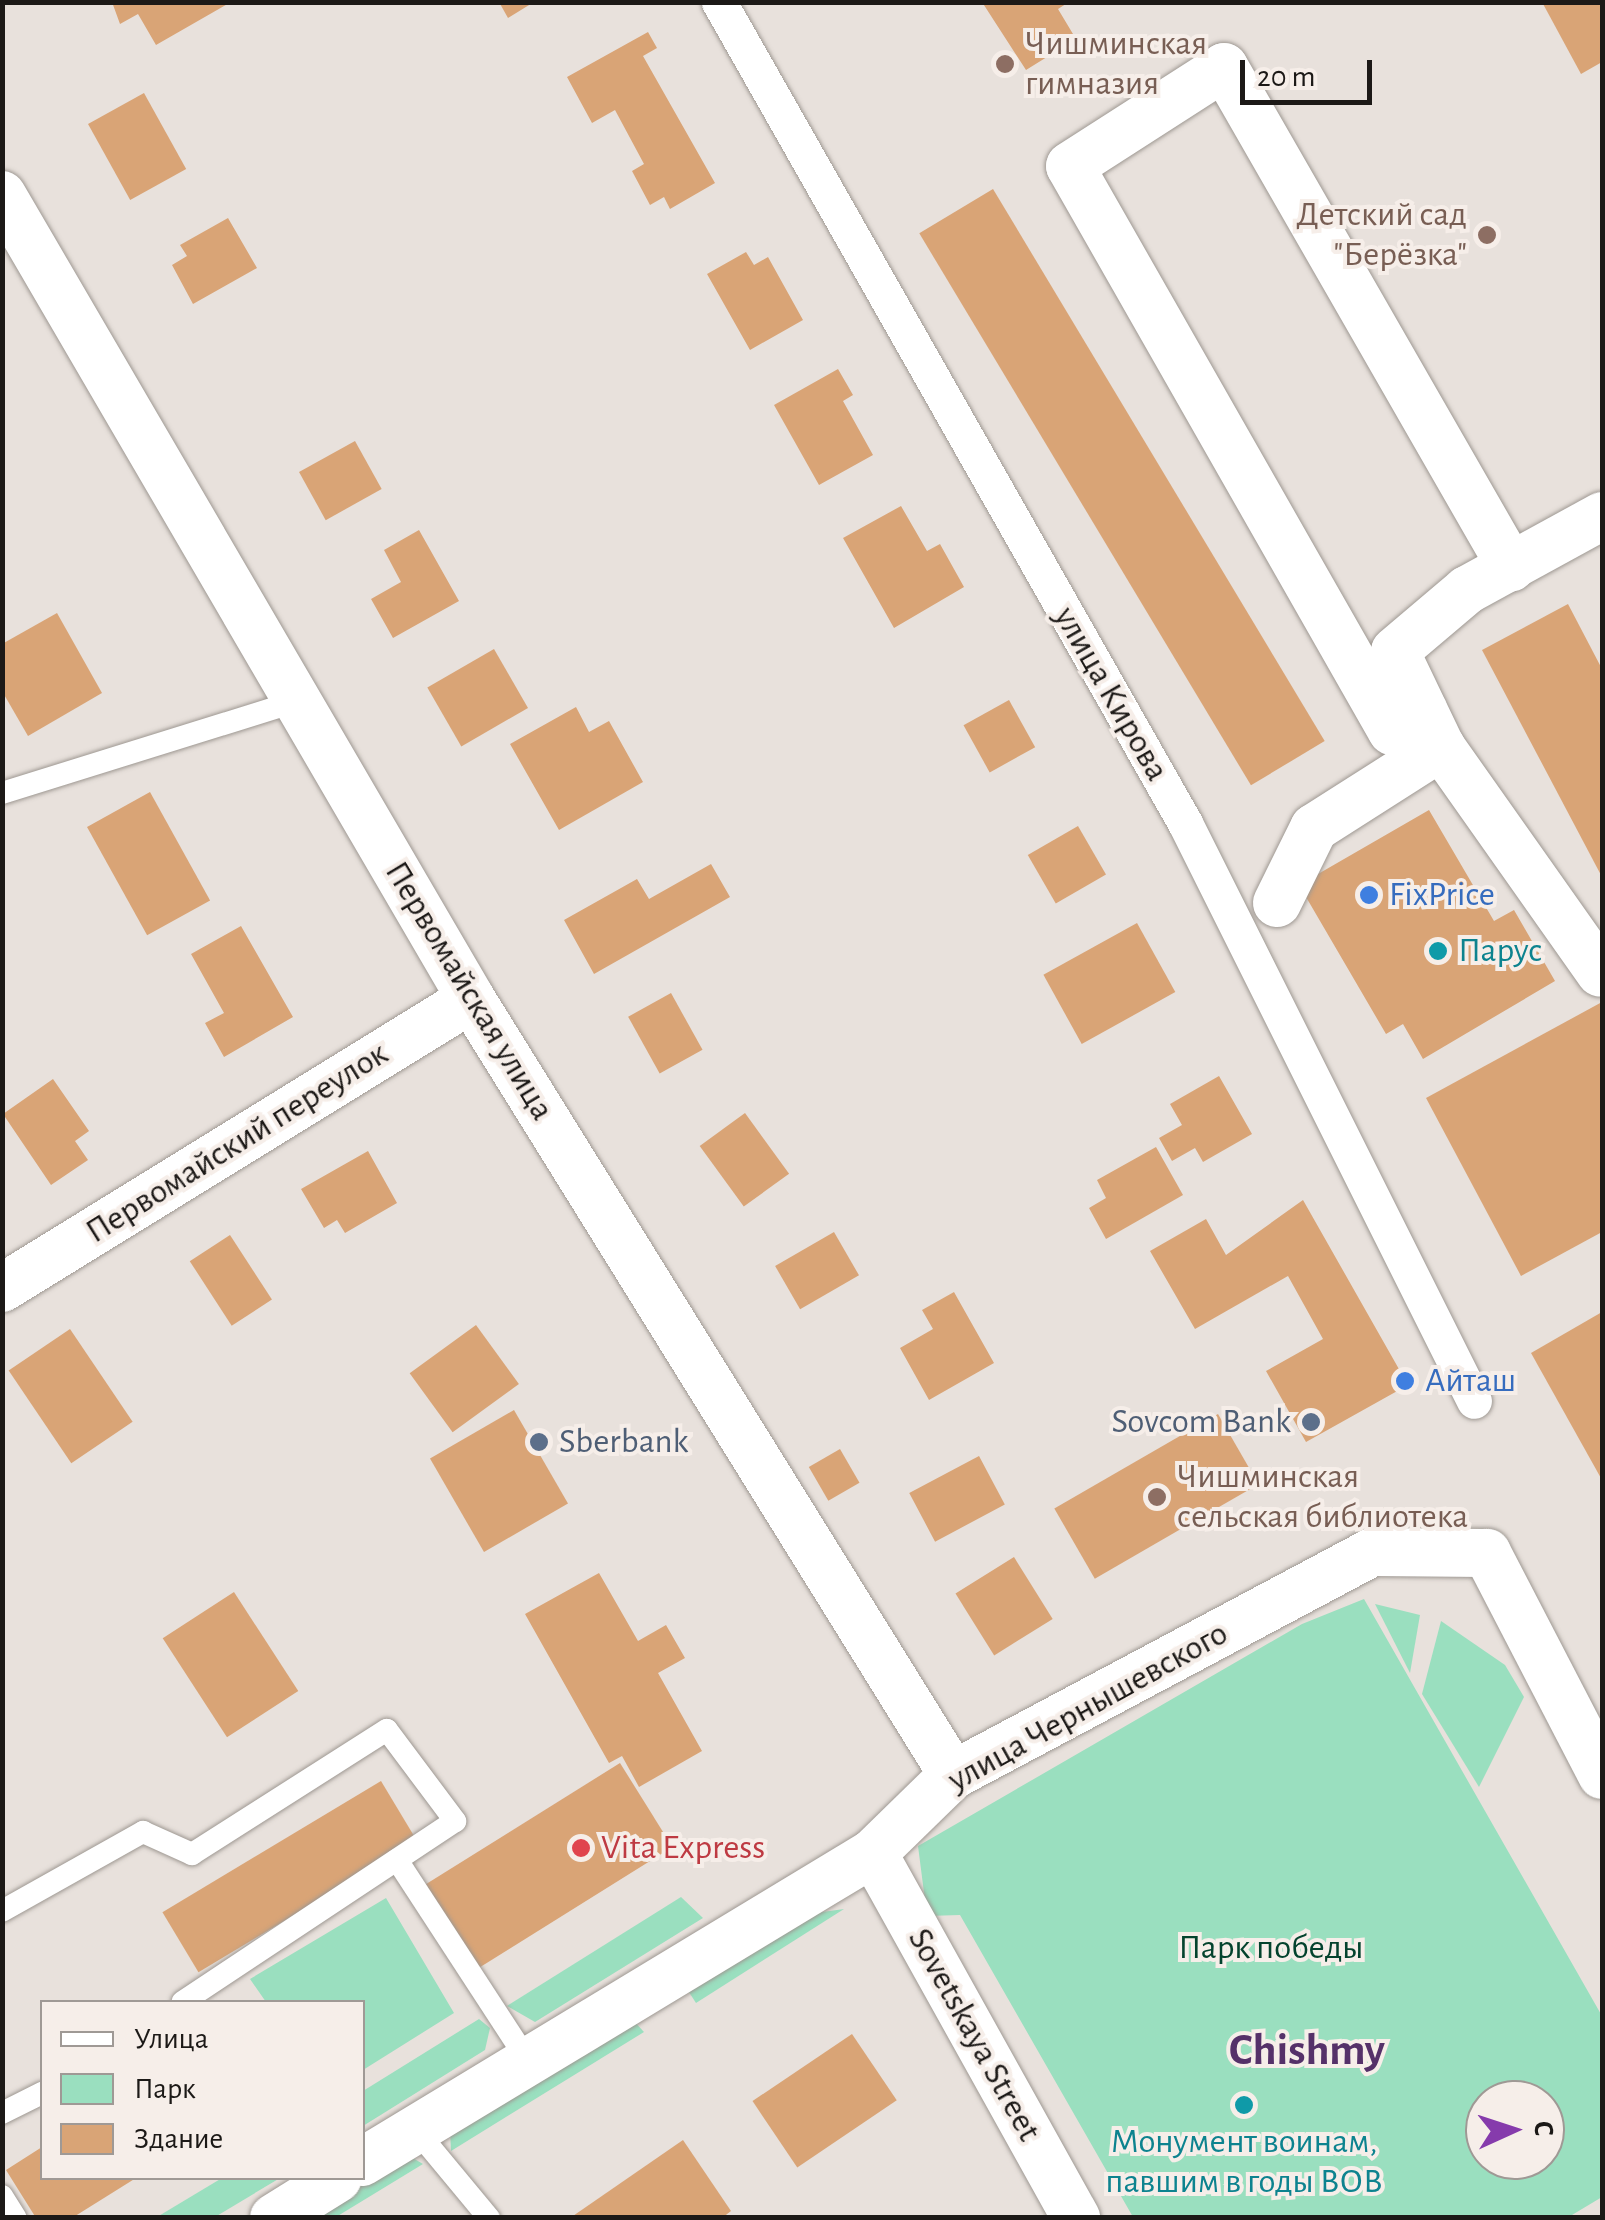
<!DOCTYPE html>
<html>
<head>
<meta charset="utf-8">
<style>
	body { margin:0 }
	#map { position:relative; width:1605px; height:2220px; overflow:hidden; background:#e8e1dc; font-family:"Alegreya Sans",sans-serif }
	div>[style] { position:absolute }
	[style*='--x'] { left:calc(var(--x)*1px); top:calc(var(--y)*1px); width:calc(var(--w)*1px); rotate:calc(var(--a)*1deg) }
	.green>* { inset:0; background:#9adfbf }
	.building>* { inset:0; background:#d9a476; transform-origin:0 0 }
	.roads { filter:drop-shadow(0 0 2px #9e9892) drop-shadow(0 0 2px #9e9892) }
	.service>* { height:22px; margin:-11px; padding:0 11px; transform-origin:11px; border-radius:11px; background:#fff }
	.pedestrian>* { height:35px; margin:-17.5px; padding:0 17.5px; transform-origin:17.5px; border-radius:17.5px; background:#fff }
	.minor>* { height:48px; margin:-24px; padding:0 24px; transform-origin:24px; border-radius:24px; background:#fff }
	.dots>* { width:28px; height:28px; translate:-50% -50%; box-sizing:border-box; border:5px solid #f6eee9; border-radius:50% }
	span { translate:-50% -50%; white-space:nowrap; text-align:center; line-height:1.15; -webkit-text-stroke:8px #f6eee9; paint-order:stroke }
	.education-label { font-size:35px; color:#785e54 }
	.left { translate:0 -50%; text-align:left }
	.right { translate:-100% -50%; text-align:right }
	.street-label { font-size:35px; color:#1c1917 }
	.shop-label { font-size:35px; color:#366cbe }
	.culture-label { font-size:35px; color:#0d838f }
	.service-label { font-size:35px; color:#4e5e75 }
	.health-label { font-size:35px; color:#be3a42 }
	.park-label { font-size:35px; color:#04432e }
	.district-label { font-size:45px; color:#553169; font-weight:700 }
	.frame { position:absolute; inset:0; border:5px solid #1c1917; pointer-events:none }
	.legend { position:absolute; left:40px; top:2000px; width:325px; height:180px; box-sizing:border-box; background:#f6eee9; border:2px solid #9f9995; margin:0; padding:12px 18px; list-style:none; font-size:30px; color:#1c1917 }
	.legend li { display:flex; align-items:center; gap:20px; height:50px }
	.legend b { width:50px; border:2px solid #9f9995 }
	.north { position:absolute; left:1465px; top:2080px; width:100px; height:100px; box-sizing:border-box; background:#f6eee9; border:2px solid #9f9995; border-radius:50%; rotate:87deg; font-size:28px; font-weight:700; line-height:40px; text-align:center; color:#1c1917 }
	.north::after { content:''; display:block; margin:auto; width:35px; height:45px; background:#863bac; clip-path:polygon(50% 0,100% 100%,50% 72%,0 100%) }
	.scale { position:absolute; left:1240px; top:60px; width:132px; height:45px; box-sizing:border-box; border:5px solid #1c1917; border-top:0; padding-left:12px; font-size:30px; line-height:35px; white-space:nowrap; color:#1c1917; -webkit-text-stroke:8px #f6eee9; paint-order:stroke }
</style>
</head>
<body>
<div id="map">
	<div class="green">
		<div style="clip-path:polygon(evenodd,1364px 1599px,1602px 2016px,1602px 2197px,1567px 2218px,1133px 2217px,960px 1915px,927px 1916px,918px 1846px,1302px 1624px,1364px 1599px,1485px 2100px,1545px 2100px,1545px 2160px,1485px 2160px,1485px 2100px)"></div>
		<div style="clip-path:polygon(1375px 1604px,1420px 1615px,1410px 1673px)"></div>
		<div style="clip-path:polygon(1441px 1621px,1505px 1665px,1524px 1697px,1479px 1787px,1422px 1694px)"></div>
		<div style="clip-path:polygon(681px 1897px,703px 1918px,535px 2022px,507px 2006px)"></div>
		<div style="clip-path:polygon(386px 1898px,454px 2013px,363px 2070px,362px 2002px,266px 2002px,250px 1979px)"></div>
		<div style="clip-path:polygon(844px 1909px,696px 2003px,685px 1986px,801px 1915px)"></div>
		<div style="clip-path:polygon(479px 2019px,490px 2028px,485px 2050px,363px 2126px,363px 2091px)"></div>
		<div style="clip-path:polygon(632px 2019px,644px 2032px,451px 2151px,450px 2129px)"></div>
		<div style="clip-path:polygon(406px 2154px,423px 2164px,336px 2217px,304px 2218px)"></div>
		<div style="clip-path:polygon(222px 2178px,280px 2178px,215px 2217px,157px 2217px)"></div>
	</div>
	<div class="building">
		<div style="clip-path:polygon(112px 2px,231px 2px,156px 45px,138px 14px,120px 24px)"></div>
		<div style="clip-path:polygon(499px 2px,534px 2px,508px 18px)"></div>
		<div style="clip-path:polygon(982px 2px,1069px 2px,1058px 9px,1076px 39px,1026px 70px)"></div>
		<div style="clip-path:polygon(1542px 2px,1602px 2px,1602px 62px,1581px 74px)"></div>
		<div style="clip-path:polygon(648px 32px,657px 48px,643px 56px,715px 183px,670px 209px,664px 197px,650px 205px,632px 171px,644px 164px,615px 110px,592px 123px,567px 77px)"></div>
		<div style="left:144px;top:93px;width:87px;height:64px;rotate:61deg"></div>
		<div style="left:993px;top:189px;width:644px;height:86px;rotate:59deg"></div>
		<div style="clip-path:polygon(228px 218px,257px 268px,193px 304px,172px 265px,187px 256px,180px 245px)"></div>
		<div style="clip-path:polygon(746px 252px,754px 265px,768px 257px,803px 320px,750px 350px,707px 274px)"></div>
		<div style="clip-path:polygon(838px 369px,853px 395px,843px 401px,873px 455px,819px 485px,774px 405px)"></div>
		<div style="left:355px;top:441px;width:55px;height:64px;rotate:61deg"></div>
		<div style="clip-path:polygon(901px 506px,927px 551px,940px 544px,964px 587px,894px 628px,843px 538px)"></div>
		<div style="clip-path:polygon(419px 530px,459px 601px,393px 638px,371px 599px,401px 582px,384px 550px)"></div>
		<div style="clip-path:polygon(1568px 604px,1602px 669px,1602px 877px,1482px 650px)"></div>
		<div style="clip-path:polygon(57px 613px,102px 693px,28px 736px,2px 691px,2px 644px)"></div>
		<div style="left:494px;top:649px;width:68px;height:77px;rotate:60deg"></div>
		<div style="left:1009px;top:700px;width:54px;height:52px;rotate:61deg"></div>
		<div style="clip-path:polygon(576px 707px,589px 732px,609px 721px,643px 782px,559px 830px,510px 744px)"></div>
		<div style="left:150px;top:792px;width:124px;height:72px;rotate:61deg"></div>
		<div style="clip-path:polygon(1429px 810px,1494px 921px,1514px 910px,1555px 981px,1423px 1059px,1403px 1024px,1386px 1034px,1299px 885px)"></div>
		<div style="left:1078px;top:826px;width:56px;height:58px;rotate:60deg"></div>
		<div style="clip-path:polygon(711px 864px,730px 897px,594px 974px,564px 920px,637px 879px,649px 899px)"></div>
		<div style="left:1137px;top:923px;width:79px;height:107px;rotate:61deg"></div>
		<div style="clip-path:polygon(241px 926px,293px 1017px,224px 1057px,205px 1023px,224px 1013px,191px 954px)"></div>
		<div style="left:671px;top:993px;width:65px;height:49px;rotate:61deg"></div>
		<div style="clip-path:polygon(1602px 1002px,1602px 1232px,1521px 1276px,1426px 1098px)"></div>
		<div style="clip-path:polygon(1219px 1076px,1252px 1134px,1203px 1162px,1195px 1148px,1172px 1161px,1159px 1138px,1182px 1125px,1170px 1104px)"></div>
		<div style="clip-path:polygon(53px 1079px,89px 1131px,75px 1141px,88px 1160px,51px 1185px,3px 1114px)"></div>
		<div style="left:745px;top:1113px;width:75px;height:56px;rotate:54deg"></div>
		<div style="clip-path:polygon(1156px 1147px,1183px 1195px,1106px 1239px,1089px 1208px,1106px 1198px,1097px 1180px)"></div>
		<div style="clip-path:polygon(368px 1151px,397px 1203px,345px 1233px,337px 1220px,324px 1228px,301px 1189px)"></div>
		<div style="clip-path:polygon(1303px 1200px,1408px 1385px,1306px 1442px,1266px 1371px,1323px 1339px,1288px 1276px,1195px 1329px,1150px 1251px,1206px 1219px,1226px 1255px)"></div>
		<div style="left:834px;top:1232px;width:50px;height:68px;rotate:60deg"></div>
		<div style="left:230px;top:1235px;width:77px;height:48px;rotate:57deg"></div>
		<div style="clip-path:polygon(954px 1292px,994px 1363px,929px 1400px,900px 1348px,933px 1329px,922px 1310px)"></div>
		<div style="clip-path:polygon(1602px 1312px,1602px 1480px,1531px 1353px)"></div>
		<div style="left:476px;top:1325px;width:73px;height:82px;rotate:54deg"></div>
		<div style="left:70px;top:1329px;width:112px;height:74px;rotate:56deg"></div>
		<div style="left:514px;top:1410px;width:108px;height:97px;rotate:60deg"></div>
		<div style="left:1218px;top:1414px;width:81px;height:189px;rotate:60deg"></div>
		<div style="left:840px;top:1449px;width:39px;height:36px;rotate:60deg"></div>
		<div style="left:979px;top:1456px;width:55px;height:79px;rotate:62deg"></div>
		<div style="left:1014px;top:1557px;width:73px;height:69px;rotate:58deg"></div>
		<div style="clip-path:polygon(599px 1573px,638px 1641px,666px 1625px,685px 1658px,658px 1673px,702px 1751px,639px 1787px,622px 1756px,609px 1763px,525px 1614px)"></div>
		<div style="left:234px;top:1592px;width:118px;height:85px;rotate:57deg"></div>
		<div style="left:620px;top:1763px;width:99px;height:237px;rotate:58deg"></div>
		<div style="left:381px;top:1781px;width:70px;height:255px;rotate:59deg"></div>
		<div style="left:852px;top:2034px;width:80px;height:120px;rotate:56deg"></div>
		<div style="clip-path:polygon(683px 2140px,731px 2211px,722px 2218px,570px 2218px)"></div>
		<div style="clip-path:polygon(42px 2147px,42px 2178px,136px 2178px,72px 2218px,36px 2218px,6px 2170px)"></div>
	</div>
	<div class="roads">
		<div class="service">
			<div style="--x:2;--y:793;--w:310;--a:-17.3"></div>
			<div style="--x:397;--y:1860;--w:240;--a:56.9"></div>
			<div style="--x:2;--y:1911;--w:162;--a:-29.3"></div>
			<div style="--x:143;--y:1832;--w:54;--a:24.2"></div>
			<div style="--x:192;--y:1854;--w:231;--a:-32.5"></div>
			<div style="--x:387;--y:1730;--w:114;--a:53.2"></div>
			<div style="--x:455;--y:1821;--w:327;--a:146.4"></div>
			<div style="--x:2;--y:2113;--w:45;--a:-26.6"></div>
			<div style="--x:415;--y:2129;--w:116;--a:50.3"></div>
			<div style="--x:2;--y:2196;--w:26;--a:58"></div>
		</div>
		<div class="pedestrian">
			<div style="--x:719;--y:2;--w:944;--a:60.42"></div>
			<div style="--x:1185;--y:823;--w:646;--a:63.43"></div>
		</div>
		<div class="minor">
			<div style="--x:2;--y:195;--w:931;--a:59.74"></div>
			<div style="--x:471;--y:999;--w:914;--a:58.15"></div>
			<div style="--x:1423;--y:710;--w:37;--a:146"></div>
			<div style="--x:1392;--y:731;--w:650;--a:-119.68"></div>
			<div style="--x:1070;--y:166;--w:183;--a:-32.7"></div>
			<div style="--x:1224;--y:67;--w:577;--a:60.14"></div>
			<div style="--x:1441;--y:747;--w:276;--a:54.8"></div>
			<div style="--x:1277;--y:903;--w:84;--a:-63.7"></div>
			<div style="--x:1314;--y:828;--w:151;--a:-32.5"></div>
			<div style="--x:1441;--y:747;--w:106;--a:-115.6"></div>
			<div style="--x:1395;--y:651;--w:94;--a:-40.3"></div>
			<div style="--x:1467;--y:590;--w:154;--a:-28.7"></div>
			<div style="--x:2;--y:1288;--w:551;--a:-31.64"></div>
			<div style="--x:873;--y:1853;--w:418;--a:60.9"></div>
			<div style="--x:362;--y:2162;--w:597;--a:-31.16"></div>
			<div style="--x:873;--y:1853;--w:112;--a:-44.3"></div>
			<div style="--x:953;--y:1775;--w:475;--a:-28"></div>
			<div style="--x:1372;--y:1552;--w:115;--a:0.5"></div>
			<div style="--x:1487;--y:1553;--w:250;--a:62.6"></div>
			<div style="--x:274;--y:2218;--w:75;--a:-32"></div>
		</div>
	</div>
	<div class="dots">
		<div style="left:1005px;top:64px;background:#8d6e63"></div>
		<div style="left:1487px;top:235px;background:#8d6e63"></div>
		<div style="left:1369px;top:895px;background:#3f7fe0"></div>
		<div style="left:1438px;top:951px;background:#0f9aa8"></div>
		<div style="left:1405px;top:1381px;background:#3f7fe0"></div>
		<div style="left:1311px;top:1422px;background:#5c6f8a"></div>
		<div style="left:539px;top:1442px;background:#5c6f8a"></div>
		<div style="left:1157px;top:1497px;background:#8d6e63"></div>
		<div style="left:581px;top:1848px;background:#e0444e"></div>
		<div style="left:1244px;top:2105px;background:#0f9aa8"></div>
	</div>
	<div class="education-label">
		<span class="left" style="left:1025px;top:64px">Чишминская<br>гимназия</span>
		<span class="right" style="left:1467px;top:235px">Детский сад<br>"Берёзка"</span>
		<span class="left" style="left:1177px;top:1497px">Чишминская<br>сельская библиотека</span>
	</div>
	<div class="street-label">
		<span style="left:1111px;top:694px;rotate:60deg">улица Кирова</span>
		<span style="left:469px;top:991px;rotate:59deg">Первомайская улица</span>
		<span style="left:237px;top:1143px;rotate:-32deg">Первомайский переулок</span>
		<span style="left:1088px;top:1707px;rotate:-29deg">улица Чернышевского</span>
		<span style="left:974px;top:2035px;rotate:61deg">Sovetskaya Street</span>
	</div>
	<div class="shop-label">
		<span class="left" style="left:1389px;top:895px">FixPrice</span>
		<span class="left" style="left:1425px;top:1381px">Айташ</span>
	</div>
	<div class="culture-label">
		<span class="left" style="left:1458px;top:951px">Парус</span>
		<span style="left:1244px;top:2162px">Монумент воинам,<br>павшим в годы ВОВ</span>
	</div>
	<div class="service-label">
		<span class="right" style="left:1291px;top:1422px">Sovcom Bank</span>
		<span class="left" style="left:559px;top:1442px">Sberbank</span>
	</div>
	<div class="health-label">
		<span class="left" style="left:601px;top:1848px">Vita Express</span>
	</div>
	<div class="park-label">
		<span style="left:1271px;top:1948px">Парк победы</span>
	</div>
	<div class="district-label">
		<span style="left:1307px;top:2051px">Chishmy</span>
	</div>
	<div class="frame"></div>
	<ul class="legend">
	<li><b style="height:12px;background:#fff"></b>Улица</li>
	<li><b style="height:28px;background:#9adfbf"></b>Парк</li>
	<li><b style="height:28px;background:#d9a476"></b>Здание</li>
	</ul>
	<div class="north">С</div>
	<div class="scale">20 m</div>
</div>
</body>
</html>
